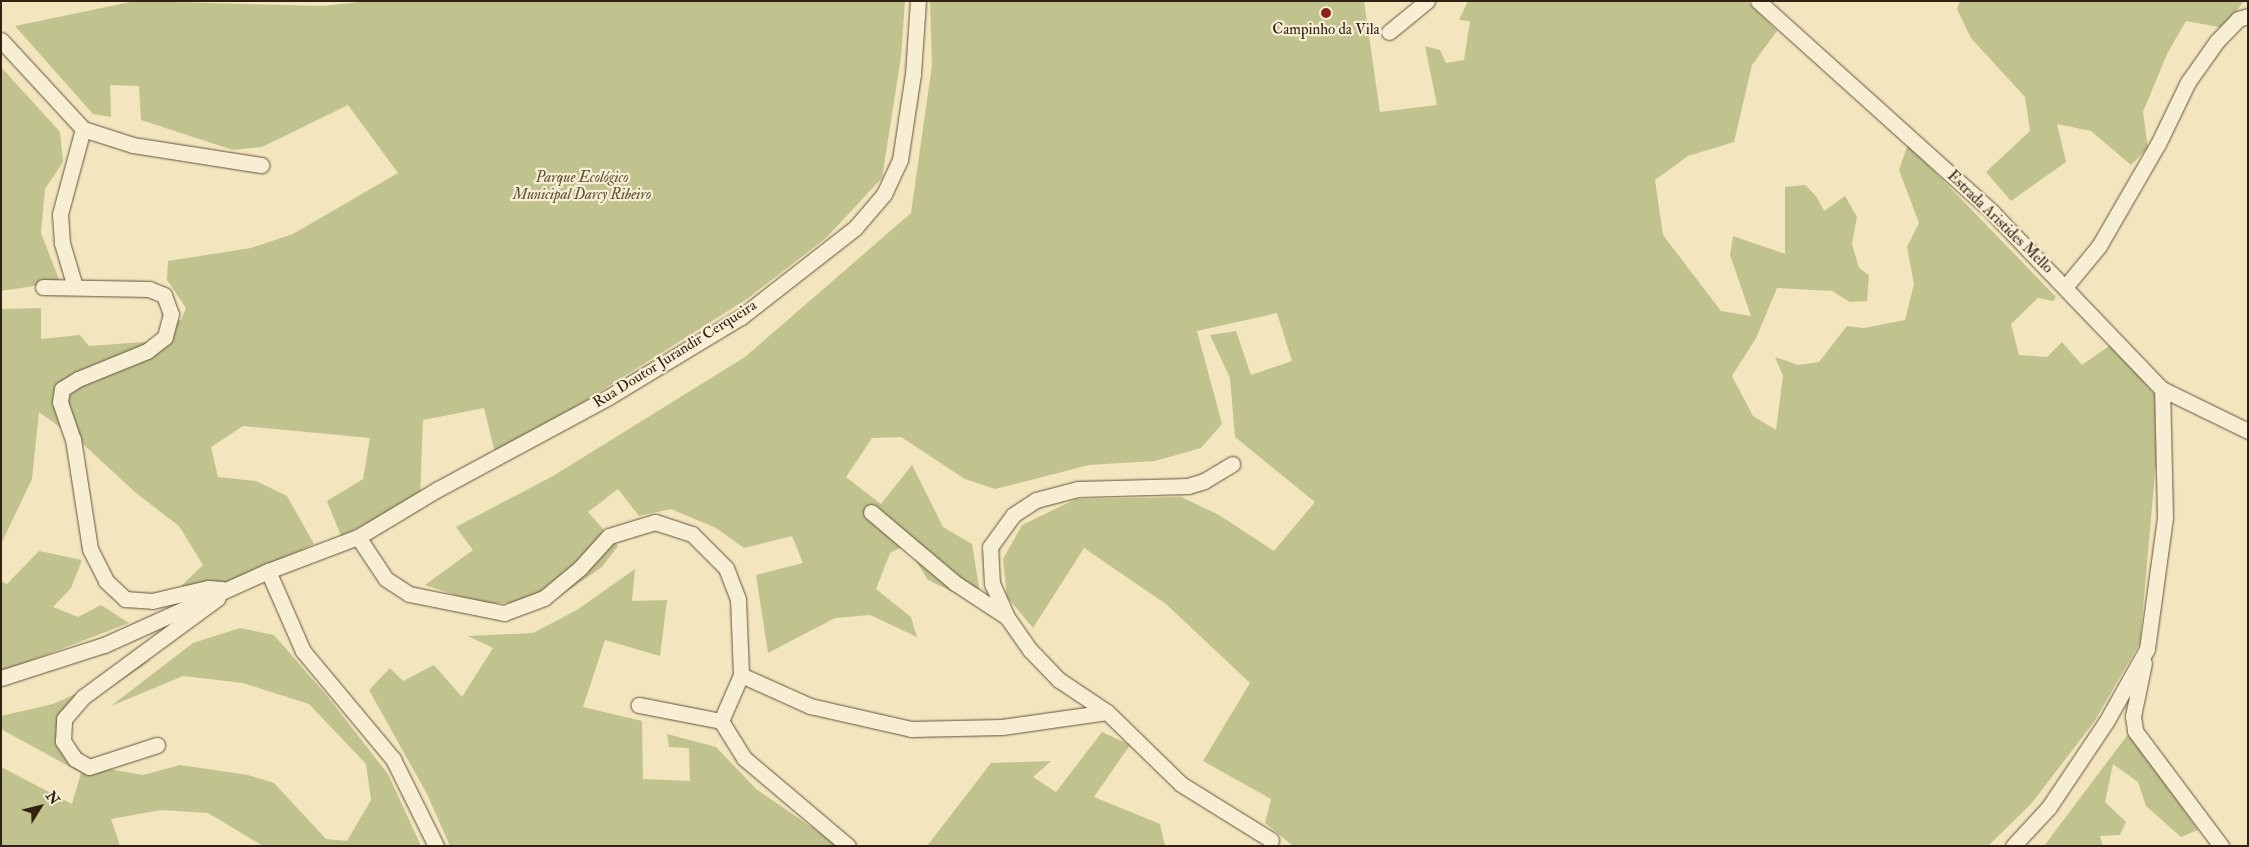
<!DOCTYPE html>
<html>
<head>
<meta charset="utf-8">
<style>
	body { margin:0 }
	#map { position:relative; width:2249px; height:847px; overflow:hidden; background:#f3e5bd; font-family:"IM FELL Double Pica",serif }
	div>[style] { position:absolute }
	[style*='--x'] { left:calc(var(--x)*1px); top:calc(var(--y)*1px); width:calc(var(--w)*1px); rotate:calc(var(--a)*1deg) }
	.green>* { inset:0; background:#c0c38d }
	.roads { filter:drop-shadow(0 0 1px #62533e) drop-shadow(0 0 1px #62533e) }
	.minor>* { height:15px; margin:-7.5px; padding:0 7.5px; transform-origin:7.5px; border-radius:7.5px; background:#f7eed4 }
	.dots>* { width:14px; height:14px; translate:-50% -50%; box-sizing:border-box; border:2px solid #f7eed4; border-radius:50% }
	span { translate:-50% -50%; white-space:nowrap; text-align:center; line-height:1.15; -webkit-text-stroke:4.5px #f7eed4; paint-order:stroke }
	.poi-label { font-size:15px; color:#312214 }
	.park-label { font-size:15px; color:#5c5238; font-style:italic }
	.street-label { font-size:15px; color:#312214 }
	.frame { position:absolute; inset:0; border:2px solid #312214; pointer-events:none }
	.north { position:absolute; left:15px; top:782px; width:50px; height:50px; -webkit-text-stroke:4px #f7eed4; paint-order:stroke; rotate:54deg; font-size:14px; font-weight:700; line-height:20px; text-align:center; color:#312214 }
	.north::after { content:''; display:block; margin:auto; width:18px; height:22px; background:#312214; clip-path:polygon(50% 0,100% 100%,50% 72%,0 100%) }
</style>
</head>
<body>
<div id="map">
	<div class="green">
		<div style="clip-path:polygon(135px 1px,323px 6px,369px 1px,905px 1px,901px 57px,882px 178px,826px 238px,747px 299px,496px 457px,484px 408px,423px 420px,420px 498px,341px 536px,327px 501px,363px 479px,370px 438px,243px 426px,211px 447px,218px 477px,256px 481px,287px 496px,314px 544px,224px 586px,181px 586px,203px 565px,179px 526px,136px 493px,82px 443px,39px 412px,32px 479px,1px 544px,1px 309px,41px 308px,41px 339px,80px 335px,89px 346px,158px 341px,163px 321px,181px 320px,186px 308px,167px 280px,168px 261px,251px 248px,293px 234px,398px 173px,348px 105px,262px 147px,233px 150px,141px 120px,139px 86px,110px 85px,111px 117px,93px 114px,15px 26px)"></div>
		<div style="clip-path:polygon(930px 1px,1364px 1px,1380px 112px,1437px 105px,1425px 46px,1440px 50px,1446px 63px,1464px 60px,1470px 21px,1459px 20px,1468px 1px,1747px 1px,1777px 31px,1752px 65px,1734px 142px,1688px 156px,1655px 180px,1663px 235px,1721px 311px,1751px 316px,1730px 255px,1733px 236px,1785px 254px,1785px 187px,1805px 185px,1816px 196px,1824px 211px,1845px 196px,1857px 217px,1852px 244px,1859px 268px,1869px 275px,1867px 301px,1850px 302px,1832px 291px,1777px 288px,1756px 338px,1732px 376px,1753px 416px,1776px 430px,1783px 376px,1775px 357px,1798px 365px,1819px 362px,1847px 326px,1864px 328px,1905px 320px,1914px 284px,1907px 247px,1919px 223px,1899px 170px,1908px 144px,2056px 297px,2053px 301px,2038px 298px,2011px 324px,2019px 355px,2047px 357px,2062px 342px,2082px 365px,2112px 344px,2155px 395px,2156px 462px,2140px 643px,2094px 722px,2031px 804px,1988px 846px,1293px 846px,1265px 823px,1271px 799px,1203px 761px,1250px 683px,1166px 604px,1084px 548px,1033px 628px,1007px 597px,1003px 559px,1022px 525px,1076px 499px,1181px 497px,1219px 515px,1274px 551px,1315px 502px,1235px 437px,1230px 378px,1210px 335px,1236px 331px,1251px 375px,1292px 361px,1277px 313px,1197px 331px,1222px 424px,1201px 448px,1155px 461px,1089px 465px,995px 489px,965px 479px,901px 437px,872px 438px,846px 477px,881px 504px,912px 465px,943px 527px,972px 544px,982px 606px,928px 580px,906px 545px,890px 553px,876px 589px,911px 617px,917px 637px,870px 615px,835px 618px,768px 653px,756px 575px,803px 563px,792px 536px,744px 548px,716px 528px,671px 509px,639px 516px,618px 489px,588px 512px,618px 546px,602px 567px,562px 595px,517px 603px,480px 603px,425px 585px,473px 550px,456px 527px,553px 476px,745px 357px,911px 213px,932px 65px)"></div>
		<div style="clip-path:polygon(1960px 1px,2241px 1px,2243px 2px,2224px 28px,2186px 21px,2167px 54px,2143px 112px,2148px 148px,2131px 165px,2091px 131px,2057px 124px,2066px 162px,2011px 201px,1986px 172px,2030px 131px,2025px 97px,1971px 38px,1957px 9px)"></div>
		<div style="clip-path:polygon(1px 67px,60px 132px,63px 162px,45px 189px,41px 233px,60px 282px,1px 291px)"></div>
		<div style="clip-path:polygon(39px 551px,82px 560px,71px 588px,53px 607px,78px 617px,101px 605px,129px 623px,1px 672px,1px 581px,7px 584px)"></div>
		<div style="clip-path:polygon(635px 569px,632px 601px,667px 600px,660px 656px,605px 640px,583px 707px,642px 721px,643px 779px,690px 781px,689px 748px,669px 747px,667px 734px,716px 747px,756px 789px,839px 846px,450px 846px,427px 794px,369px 690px,390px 668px,403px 681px,434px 665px,462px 697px,493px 648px,468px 636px,533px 633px,577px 610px)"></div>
		<div style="clip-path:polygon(240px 628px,274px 635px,328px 697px,388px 774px,421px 846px,263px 846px,208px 813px,161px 810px,111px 819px,120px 846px,1px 846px,1px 767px,72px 804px,81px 773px,1px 729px,1px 716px,53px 704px,153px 659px,77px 710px,68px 736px,92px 766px,143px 775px,180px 765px,248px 775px,274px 783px,326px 839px,347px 841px,371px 800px,366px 764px,309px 704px,243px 683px,183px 676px,111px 706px,193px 643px)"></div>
		<div style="clip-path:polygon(1102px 732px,1130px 745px,1094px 797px,1160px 824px,1165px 846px,927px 846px,991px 763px,1051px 761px,1033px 777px,1056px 792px)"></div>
		<div style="clip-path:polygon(2129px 733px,2198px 830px,2181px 837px,2146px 806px,2138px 782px,2113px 764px,2105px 802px,2126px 822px,2120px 835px,2100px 836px,2103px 846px,2044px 846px)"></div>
	</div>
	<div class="roads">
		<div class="minor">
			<div style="--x:1758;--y:1;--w:315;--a:42"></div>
			<div style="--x:1992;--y:212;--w:245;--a:46.2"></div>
			<div style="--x:2162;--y:389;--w:96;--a:26"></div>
			<div style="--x:1389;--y:32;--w:49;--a:-39.2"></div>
			<div style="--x:1;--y:40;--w:121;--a:47.3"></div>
			<div style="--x:83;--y:129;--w:52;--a:17.7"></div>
			<div style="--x:133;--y:145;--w:130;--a:8.9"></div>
			<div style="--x:2066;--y:286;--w:52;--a:-50.5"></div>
			<div style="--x:2099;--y:246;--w:118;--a:-60"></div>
			<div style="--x:2158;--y:144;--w:69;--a:-64.2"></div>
			<div style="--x:2188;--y:82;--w:50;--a:-54.7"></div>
			<div style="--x:2217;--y:41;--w:30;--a:-46"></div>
			<div style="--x:2238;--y:19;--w:10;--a:-17"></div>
			<div style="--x:43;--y:287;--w:106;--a:1.1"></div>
			<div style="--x:149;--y:289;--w:16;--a:22"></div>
			<div style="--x:164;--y:295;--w:20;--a:70"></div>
			<div style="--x:171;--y:314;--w:24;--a:105"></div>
			<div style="--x:165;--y:337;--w:23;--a:142"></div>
			<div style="--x:147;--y:351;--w:74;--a:157.9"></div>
			<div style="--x:78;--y:379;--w:19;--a:148"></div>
			<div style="--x:62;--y:389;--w:13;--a:99"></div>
			<div style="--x:60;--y:402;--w:39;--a:71"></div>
			<div style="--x:73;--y:439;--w:111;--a:81.2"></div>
			<div style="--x:90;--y:549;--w:36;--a:63"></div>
			<div style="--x:106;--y:581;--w:26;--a:43"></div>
			<div style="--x:125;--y:599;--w:27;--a:4"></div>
			<div style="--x:152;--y:601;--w:57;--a:-13.1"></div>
			<div style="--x:208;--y:588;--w:14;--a:4"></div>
			<div style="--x:75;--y:287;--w:46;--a:-106.5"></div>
			<div style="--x:62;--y:243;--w:29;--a:-94"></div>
			<div style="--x:60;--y:214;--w:88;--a:-74.9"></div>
			<div style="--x:871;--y:512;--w:110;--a:40.2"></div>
			<div style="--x:955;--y:583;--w:62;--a:33.2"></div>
			<div style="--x:358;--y:537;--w:50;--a:56.3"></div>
			<div style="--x:386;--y:579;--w:27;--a:33"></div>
			<div style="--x:409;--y:594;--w:97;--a:11.3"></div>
			<div style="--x:504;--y:613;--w:43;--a:-20.6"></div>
			<div style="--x:544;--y:598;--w:47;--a:-39.8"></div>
			<div style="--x:580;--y:568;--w:43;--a:-47.8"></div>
			<div style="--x:609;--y:536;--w:48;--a:-16.9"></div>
			<div style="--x:655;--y:522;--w:39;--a:18"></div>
			<div style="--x:692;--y:534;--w:48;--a:45"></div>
			<div style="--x:726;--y:568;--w:33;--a:69"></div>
			<div style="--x:738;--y:599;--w:76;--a:87.7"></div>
			<div style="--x:741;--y:675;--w:50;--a:113.5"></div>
			<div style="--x:721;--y:721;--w:84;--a:-169"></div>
			<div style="--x:268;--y:571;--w:87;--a:66.4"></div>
			<div style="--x:303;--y:651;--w:141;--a:50.2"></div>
			<div style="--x:393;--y:759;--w:97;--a:63.7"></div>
			<div style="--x:2144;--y:663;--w:54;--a:101.7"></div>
			<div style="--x:2133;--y:716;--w:15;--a:82"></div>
			<div style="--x:2135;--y:731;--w:144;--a:53.2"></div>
			<div style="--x:741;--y:675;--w:76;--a:24.2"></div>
			<div style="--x:810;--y:706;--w:104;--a:12.8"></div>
			<div style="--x:911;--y:729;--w:91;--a:-1.3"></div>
			<div style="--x:1002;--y:727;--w:106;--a:-8.1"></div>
			<div style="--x:1107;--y:712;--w:103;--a:44.2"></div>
			<div style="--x:1181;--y:784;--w:106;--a:31.9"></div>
			<div style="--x:1;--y:678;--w:108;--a:-17.8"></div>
			<div style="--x:104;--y:645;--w:180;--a:-24.3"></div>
			<div style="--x:268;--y:571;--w:96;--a:-20.7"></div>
			<div style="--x:358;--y:537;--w:93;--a:-31"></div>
			<div style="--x:438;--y:489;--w:192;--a:-28.3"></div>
			<div style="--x:607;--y:398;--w:157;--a:-31.2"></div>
			<div style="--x:741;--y:317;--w:145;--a:-38"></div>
			<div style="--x:855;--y:228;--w:45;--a:-49.5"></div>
			<div style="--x:884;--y:194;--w:38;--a:-65"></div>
			<div style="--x:900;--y:160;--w:87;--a:-81.4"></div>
			<div style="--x:913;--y:74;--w:73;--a:-86.1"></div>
			<div style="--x:1107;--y:712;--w:58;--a:-146.3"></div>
			<div style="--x:1059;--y:680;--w:42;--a:-134"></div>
			<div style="--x:1030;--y:650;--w:40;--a:-124.9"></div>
			<div style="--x:1007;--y:617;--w:36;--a:-114"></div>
			<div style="--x:992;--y:584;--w:37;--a:-93"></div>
			<div style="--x:990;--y:547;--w:39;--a:-54"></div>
			<div style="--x:1013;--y:515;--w:27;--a:-33"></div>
			<div style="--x:1036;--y:500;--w:43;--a:-14.7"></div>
			<div style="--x:1078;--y:489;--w:110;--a:-1.6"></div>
			<div style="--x:1188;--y:486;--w:17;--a:-17"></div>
			<div style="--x:1204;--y:481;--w:33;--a:-31"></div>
			<div style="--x:721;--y:721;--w:44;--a:58.1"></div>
			<div style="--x:744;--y:758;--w:136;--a:40.2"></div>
			<div style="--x:157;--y:745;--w:71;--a:162.1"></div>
			<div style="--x:89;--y:767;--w:16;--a:-150"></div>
			<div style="--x:75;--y:759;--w:22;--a:-124"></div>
			<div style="--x:63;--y:741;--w:22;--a:-87"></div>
			<div style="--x:64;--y:719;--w:29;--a:-49"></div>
			<div style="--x:83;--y:697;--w:167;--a:-36.3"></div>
			<div style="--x:2013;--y:846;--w:53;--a:-47.3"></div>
			<div style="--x:2049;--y:807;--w:102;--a:-56.2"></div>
			<div style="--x:2106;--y:722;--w:84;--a:-60.7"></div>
			<div style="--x:2147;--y:649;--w:133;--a:-82.2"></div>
			<div style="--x:2165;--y:517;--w:128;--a:-91.3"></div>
		</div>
	</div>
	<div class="dots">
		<div style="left:1326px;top:13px;background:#8f2418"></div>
	</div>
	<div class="poi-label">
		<span style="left:1326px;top:30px">Campinho da Vila</span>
	</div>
	<div class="park-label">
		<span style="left:582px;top:186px">Parque Ecológico<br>Municipal Darcy Ribeiro</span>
	</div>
	<div class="street-label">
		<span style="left:2000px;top:222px;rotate:44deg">Estrada Aristides Mello</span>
		<span style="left:675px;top:354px;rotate:-32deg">Rua Doutor Jurandir Cerqueira</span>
	</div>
	<div class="frame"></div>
	<div class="north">N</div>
</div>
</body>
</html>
